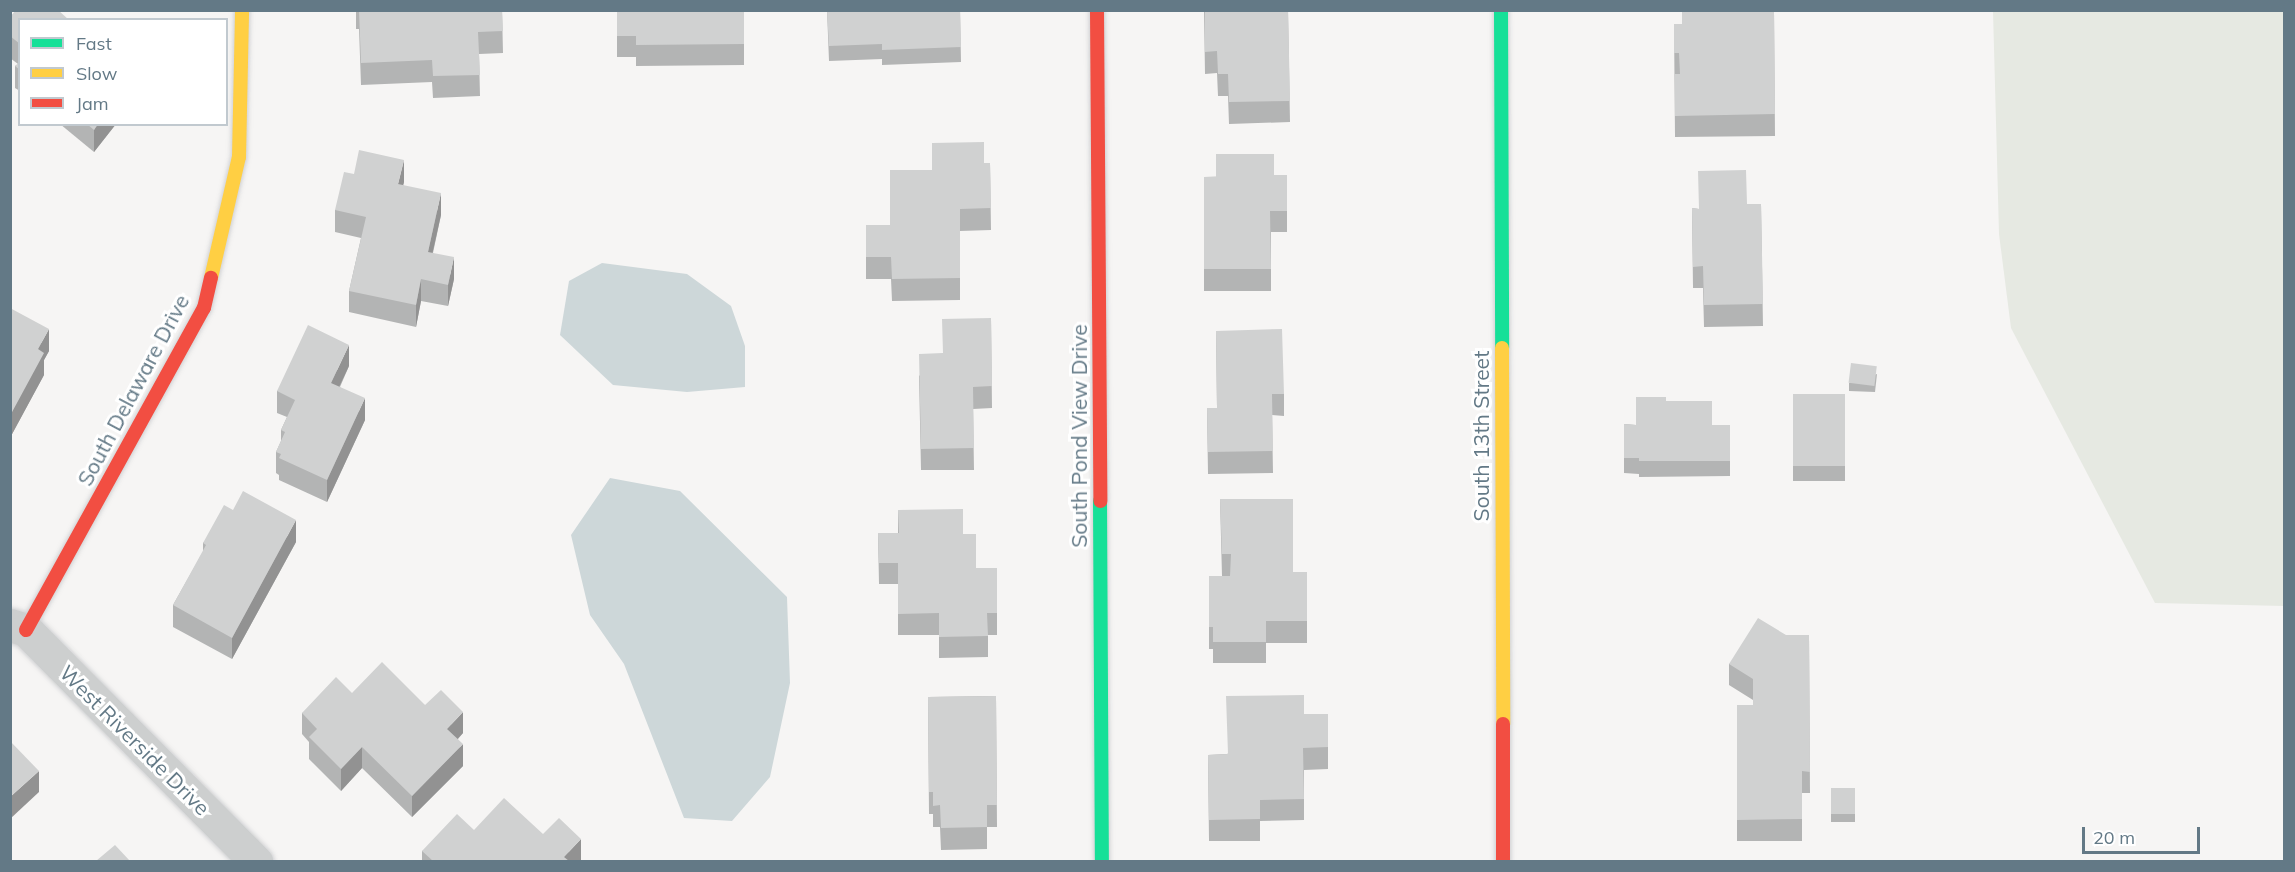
<!DOCTYPE html>
<html>
<head>
<meta charset="utf-8">
<style>
	body { margin:0 }
	#map { position:relative; width:2295px; height:872px; overflow:hidden; background:#f6f5f4; font-family:Mulish,sans-serif }
	div>[style] { position:absolute }
	[style*='--x'] { left:calc(var(--x)*1px); top:calc(var(--y)*1px); width:calc(var(--w)*1px); rotate:calc(var(--a)*1deg) }
	.green>* { inset:0; background:#e6e9e2 }
	.water>* { inset:0; background:#cdd7d9 }
	.roads { filter:drop-shadow(0 0 2px #d1d2d4) drop-shadow(0 0 2px #d1d2d4) }
	.street>* { height:33px; margin:-16.5px; padding:0 16.5px; transform-origin:16.5px; border-radius:16.5px; background:#cdcfcf }
	.fast>* { height:14px; margin:-7px; padding:0 7px; transform-origin:7px; border-radius:7px; background:#16e098 }
	.slow>* { height:14px; margin:-7px; padding:0 7px; transform-origin:7px; border-radius:7px; background:#ffcf43 }
	.jam>* { height:14px; margin:-7px; padding:0 7px; transform-origin:7px; border-radius:7px; background:#f24e42 }
	.wall>* { inset:0; background:#b3b4b4; transform-origin:0 0 }
	.shaded-wall>* { inset:0; background:#929292 }
	.building>* { inset:0; background:#d0d1d1; transform-origin:0 0 }
	span { translate:-50% -50%; white-space:nowrap; text-align:center; line-height:1.15; -webkit-text-stroke:6px #fff; paint-order:stroke }
	.street-label { font-size:21px; color:#637986 }
	.frame { position:absolute; inset:0; border:12px solid #637986; pointer-events:none }
	.legend { position:absolute; left:18px; top:18px; width:210px; height:108px; box-sizing:border-box; background:#fff; border:2px solid #c1c9cf; margin:0; padding:8px 10px; list-style:none; font-size:18px; color:#637986 }
	.legend li { display:flex; align-items:center; gap:12px; height:30px }
	.legend b { width:30px; border:2px solid #c1c9cf }
	.scale { position:absolute; left:2082px; top:827px; width:118px; height:27px; box-sizing:border-box; border:3px solid #637986; border-top:0; padding-left:8px; font-size:18px; line-height:21px; white-space:nowrap; color:#637986; -webkit-text-stroke:4px #fff; paint-order:stroke }
</style>
</head>
<body>
<div id="map">
	<div class="green">
		<div style="clip-path:polygon(1993px 11px,2284px 11px,2284px 606px,2155px 603px,2011px 328px,1999px 234px)"></div>
	</div>
	<div class="water">
		<div style="clip-path:polygon(602px 263px,687px 274px,731px 306px,745px 346px,745px 387px,687px 392px,613px 385px,560px 335px,569px 281px)"></div>
		<div style="clip-path:polygon(610px 478px,680px 491px,787px 597px,790px 683px,770px 777px,732px 821px,684px 818px,624px 664px,590px 615px,571px 535px)"></div>
	</div>
	<div class="roads">
		<div class="street">
			<div style="--x:10;--y:625;--w:17;--a:17"></div>
			<div style="--x:26;--y:630;--w:327;--a:45.2"></div>
		</div>
		<div class="fast">
			<div style="--x:1501;--y:10;--w:338;--a:89.8"></div>
			<div style="--x:1100;--y:501;--w:361;--a:89.7"></div>
		</div>
		<div class="slow">
			<div style="--x:211;--y:278;--w:124;--a:-77"></div>
			<div style="--x:239;--y:157;--w:147;--a:-88.8"></div>
			<div style="--x:1502;--y:348;--w:376;--a:89.8"></div>
		</div>
		<div class="jam">
			<div style="--x:1097;--y:10;--w:491;--a:89.6"></div>
			<div style="--x:26;--y:630;--w:368;--a:-61.1"></div>
			<div style="--x:204;--y:308;--w:31;--a:-77"></div>
			<div style="--x:1503;--y:724;--w:138;--a:90"></div>
		</div>
	</div>
	<div class="wall">
		<div style="clip-path:polygon(356px 10px,502px 10px,503px 53px,479px 54px,480px 96px,433px 98px,432px 82px,361px 85px,359px 29px,356px 29px)"></div>
		<div style="clip-path:polygon(617px 10px,744px 10px,744px 65px,636px 66px,636px 57px,617px 57px)"></div>
		<div style="clip-path:polygon(827px 10px,960px 10px,961px 62px,882px 65px,882px 59px,829px 61px)"></div>
		<div style="clip-path:polygon(1204px 10px,1288px 10px,1290px 122px,1229px 124px,1228px 96px,1218px 96px,1217px 73px,1205px 74px)"></div>
		<div style="clip-path:polygon(1774px 11px,1775px 136px,1675px 137px,1674px 24px,1682px 24px)"></div>
		<div style="clip-path:polygon(10px 17px,20px 20px,20px 91px,15px 88px,15px 66px,18px 64px,10px 58px)"></div>
		<div style="clip-path:polygon(60px 124px,116px 124px,94px 152px)"></div>
		<div style="clip-path:polygon(984px 163px,990px 163px,991px 230px,960px 231px,960px 300px,892px 301px,891px 279px,866px 279px,866px 225px,890px 225px,932px 170px)"></div>
		<div style="clip-path:polygon(1274px 175px,1287px 175px,1287px 232px,1271px 232px,1271px 291px,1204px 291px,1204px 177px)"></div>
		<div style="clip-path:polygon(404px 182px,403px 185px,441px 215px,433px 253px,454px 279px,448px 306px,421px 301px,416px 327px,349px 312px,349px 291px,361px 238px,335px 232px,335px 210px)"></div>
		<div style="clip-path:polygon(1747px 204px,1761px 204px,1763px 326px,1704px 327px,1703px 288px,1693px 288px,1692px 208px,1699px 209px)"></div>
		<div style="clip-path:polygon(10px 308px,49px 351px,44px 360px,44px 375px,11px 436px)"></div>
		<div style="clip-path:polygon(991px 318px,992px 408px,973px 409px,974px 470px,921px 470px,919px 376px,943px 353px)"></div>
		<div style="clip-path:polygon(1216px 331px,1284px 394px,1284px 416px,1272px 415px,1273px 473px,1208px 474px,1207px 408px,1217px 408px)"></div>
		<div style="clip-path:polygon(349px 366px,340px 387px,365px 420px,327px 502px,279px 480px,279px 475px,276px 473px,276px 452px,281px 441px,281px 430px,287px 417px,277px 413px,277px 391px)"></div>
		<div style="clip-path:polygon(1877px 374px,1875px 392px,1849px 391px,1849px 383px)"></div>
		<div style="left:1793px;top:394px;width:52px;height:87px"></div>
		<div style="clip-path:polygon(1666px 401px,1712px 425px,1730px 425px,1730px 476px,1639px 477px,1639px 474px,1624px 473px,1624px 424px,1636px 425px)"></div>
		<div style="clip-path:polygon(1220px 499px,1293px 572px,1307px 572px,1307px 643px,1266px 643px,1266px 663px,1213px 663px,1213px 649px,1209px 649px,1209px 576px,1222px 576px)"></div>
		<div style="clip-path:polygon(233px 510px,296px 542px,232px 659px,173px 627px,173px 605px,203px 552px,203px 543px)"></div>
		<div style="clip-path:polygon(898px 510px,963px 534px,976px 568px,997px 568px,997px 635px,988px 635px,988px 657px,939px 658px,939px 635px,898px 635px,898px 584px,879px 584px,878px 533px,898px 533px)"></div>
		<div style="clip-path:polygon(1786px 635px,1809px 635px,1810px 793px,1802px 793px,1802px 841px,1737px 841px,1737px 705px,1753px 705px,1753px 700px,1729px 685px,1729px 664px)"></div>
		<div style="clip-path:polygon(352px 693px,425px 705px,463px 733px,458px 739px,463px 766px,412px 817px,362px 768px,341px 791px,309px 759px,309px 742px,302px 734px,302px 713px)"></div>
		<div style="clip-path:polygon(996px 696px,997px 827px,987px 827px,987px 849px,941px 850px,940px 827px,933px 827px,933px 814px,929px 814px,928px 697px)"></div>
		<div style="clip-path:polygon(1304px 714px,1328px 714px,1328px 769px,1304px 770px,1304px 820px,1260px 821px,1260px 841px,1209px 841px,1208px 755px,1227px 754px)"></div>
		<div style="left:1855px;top:788px;width:34px;height:24px;rotate:90deg"></div>
		<div style="clip-path:polygon(474px 830px,543px 834px,581px 861px,422px 861px,422px 851px)"></div>
	</div>
	<div class="shaded-wall">
		<div style="clip-path:polygon(98px 124px,116px 124px,94px 152px,94px 130px)"></div>
		<div style="clip-path:polygon(404px 160px,404px 182px,398px 205px,398px 184px)"></div>
		<div style="clip-path:polygon(441px 193px,441px 215px,428px 273px,428px 252px)"></div>
		<div style="clip-path:polygon(454px 257px,454px 279px,448px 306px,448px 285px)"></div>
		<div style="clip-path:polygon(421px 279px,421px 301px,416px 327px,416px 305px)"></div>
		<div style="clip-path:polygon(49px 329px,49px 351px,44px 360px,44px 375px,11px 436px,11px 414px,38px 349px)"></div>
		<div style="clip-path:polygon(349px 345px,349px 366px,331px 404px,331px 383px)"></div>
		<div style="clip-path:polygon(365px 398px,365px 420px,327px 502px,327px 480px)"></div>
		<div style="clip-path:polygon(296px 520px,296px 542px,232px 659px,232px 638px)"></div>
		<div style="clip-path:polygon(463px 712px,463px 733px,447px 750px,447px 729px)"></div>
		<div style="clip-path:polygon(463px 744px,463px 766px,412px 817px,412px 796px)"></div>
		<div style="clip-path:polygon(362px 747px,362px 768px,341px 791px,341px 769px)"></div>
		<div style="clip-path:polygon(39px 771px,39px 792px,10px 819px,10px 797px)"></div>
		<div style="clip-path:polygon(581px 839px,581px 861px,564px 861px,564px 857px)"></div>
	</div>
	<div class="building">
		<div style="clip-path:polygon(16px 10px,58px 10px,69px 20px,20px 20px,20px 44px,10px 36px,10px 17px)"></div>
		<div style="clip-path:polygon(359px 10px,502px 10px,503px 31px,478px 32px,480px 75px,433px 76px,432px 60px,361px 63px)"></div>
		<div style="clip-path:polygon(617px 10px,744px 10px,744px 44px,636px 45px,636px 36px,617px 36px)"></div>
		<div style="clip-path:polygon(827px 10px,960px 10px,961px 47px,882px 50px,882px 44px,829px 46px)"></div>
		<div style="clip-path:polygon(1205px 10px,1288px 10px,1290px 101px,1229px 102px,1228px 74px,1218px 74px,1217px 51px,1205px 52px)"></div>
		<div style="clip-path:polygon(1774px 11px,1775px 114px,1675px 116px,1675px 74px,1680px 74px,1679px 53px,1674px 53px,1674px 24px,1682px 24px,1682px 12px)"></div>
		<div style="clip-path:polygon(20px 62px,20px 70px,15px 66px)"></div>
		<div style="clip-path:polygon(87px 124px,98px 124px,94px 130px)"></div>
		<div style="clip-path:polygon(984px 142px,984px 163px,990px 163px,991px 208px,960px 209px,960px 278px,892px 279px,891px 257px,866px 257px,866px 225px,890px 225px,890px 170px,932px 170px,932px 143px)"></div>
		<div style="clip-path:polygon(359px 150px,404px 160px,398px 184px,441px 193px,428px 252px,454px 257px,448px 285px,421px 279px,416px 305px,349px 291px,366px 217px,335px 210px,344px 172px,354px 174px)"></div>
		<div style="clip-path:polygon(1216px 154px,1274px 154px,1274px 175px,1287px 175px,1287px 211px,1270px 211px,1271px 269px,1204px 269px,1204px 177px,1216px 177px)"></div>
		<div style="clip-path:polygon(1746px 170px,1747px 204px,1761px 204px,1763px 304px,1704px 305px,1703px 266px,1693px 267px,1692px 208px,1699px 209px,1698px 171px)"></div>
		<div style="clip-path:polygon(10px 308px,49px 329px,38px 349px,44px 353px,11px 414px)"></div>
		<div style="clip-path:polygon(991px 318px,992px 386px,973px 387px,974px 448px,921px 449px,919px 354px,943px 353px,942px 319px)"></div>
		<div style="clip-path:polygon(308px 325px,349px 345px,331px 383px,365px 398px,327px 480px,279px 458px,281px 454px,276px 452px,285px 432px,281px 430px,295px 400px,277px 391px)"></div>
		<div style="clip-path:polygon(1282px 329px,1284px 394px,1272px 394px,1273px 451px,1208px 452px,1207px 408px,1217px 408px,1216px 331px)"></div>
		<div style="left:1851px;top:363px;width:26px;height:20px;rotate:7deg"></div>
		<div style="left:1793px;top:394px;width:52px;height:72px"></div>
		<div style="clip-path:polygon(1636px 397px,1666px 397px,1666px 401px,1712px 401px,1712px 425px,1730px 425px,1730px 461px,1639px 461px,1639px 458px,1624px 458px,1624px 424px,1636px 425px)"></div>
		<div style="clip-path:polygon(243px 491px,296px 520px,232px 638px,173px 605px,206px 545px,203px 543px,224px 505px,233px 510px)"></div>
		<div style="clip-path:polygon(1220px 499px,1293px 499px,1293px 572px,1307px 572px,1307px 621px,1266px 621px,1266px 642px,1213px 642px,1213px 627px,1209px 627px,1209px 576px,1230px 576px,1231px 554px,1222px 554px)"></div>
		<div style="clip-path:polygon(963px 509px,963px 534px,976px 534px,976px 568px,997px 568px,997px 613px,987px 613px,988px 636px,939px 637px,939px 613px,898px 614px,898px 563px,879px 563px,878px 533px,899px 533px,898px 510px)"></div>
		<div style="clip-path:polygon(1758px 618px,1786px 635px,1809px 635px,1810px 772px,1802px 771px,1802px 819px,1737px 820px,1737px 705px,1753px 705px,1753px 679px,1729px 664px)"></div>
		<div style="clip-path:polygon(382px 662px,425px 705px,441px 690px,463px 712px,447px 729px,463px 744px,412px 796px,362px 747px,341px 769px,309px 737px,317px 729px,302px 713px,336px 677px,352px 693px)"></div>
		<div style="clip-path:polygon(1304px 695px,1304px 714px,1328px 714px,1328px 747px,1303px 748px,1304px 799px,1260px 800px,1260px 819px,1209px 820px,1208px 755px,1228px 754px,1226px 696px)"></div>
		<div style="clip-path:polygon(996px 696px,997px 805px,987px 805px,987px 827px,941px 828px,940px 805px,933px 806px,933px 792px,929px 792px,928px 697px)"></div>
		<div style="clip-path:polygon(10px 741px,39px 771px,10px 797px)"></div>
		<div style="left:1855px;top:788px;width:26px;height:24px;rotate:90deg"></div>
		<div style="clip-path:polygon(504px 798px,543px 834px,559px 818px,581px 839px,564px 857px,569px 861px,433px 861px,422px 851px,457px 814px,474px 830px)"></div>
		<div style="clip-path:polygon(115px 845px,130px 861px,96px 861px)"></div>
	</div>
	<div class="street-label">
		<span style="left:133px;top:390px;rotate:-62deg">South Delaware Drive</span>
		<span style="left:1079px;top:436px;rotate:-90deg">South Pond View Drive</span>
		<span style="left:1481px;top:436px;rotate:-90deg">South 13th Street</span>
		<span style="left:135px;top:740px;rotate:45deg">West Riverside Drive</span>
	</div>
	<div class="frame"></div>
	<ul class="legend">
	<li><b style="height:8px;background:#16e098"></b>Fast</li>
	<li><b style="height:8px;background:#ffcf43"></b>Slow</li>
	<li><b style="height:8px;background:#f24e42"></b>Jam</li>
	</ul>
	<div class="scale">20 m</div>
</div>
</body>
</html>
